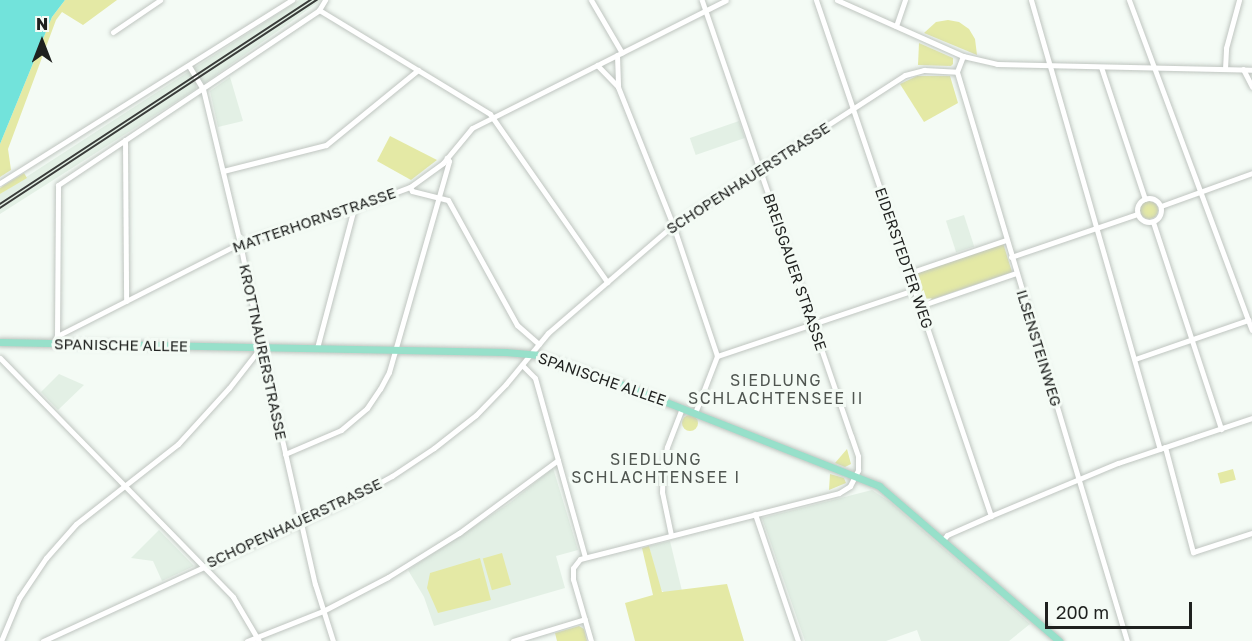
<!DOCTYPE html>
<html>
<head>
<meta charset="utf-8">
<style>
	body { margin:0 }
	#map { position:relative; width:1252px; height:641px; overflow:hidden; background:#f4fbf5; font-family:"Golos Text",sans-serif }
	div>[style] { position:absolute }
	[style*='--x'] { left:calc(var(--x)*1px); top:calc(var(--y)*1px); width:calc(var(--w)*1px); rotate:calc(var(--a)*1deg) }
	.built>* { inset:0; background:#e3f0e5; transform-origin:0 0 }
	.green>* { inset:0; background:#e4e9a5; transform-origin:0 0 }
	.round { border-radius:50% }
	.water>* { inset:0; background:#72e3db }
	.roads { filter:drop-shadow(0 0 2px #bfc5c0) drop-shadow(0 0 2px #bfc5c0) }
	.minor>* { height:5px; margin:-2.5px; padding:0 2.5px; transform-origin:2.5px; border-radius:2.5px; background:#fff }
	.minor>.ring { margin:-2.5px; padding:0; box-sizing:content-box; background:none; border:5px solid #fff; border-radius:50% }
	.major>* { height:7px; margin:-3.5px; padding:0 3.5px; transform-origin:3.5px; border-radius:3.5px; background:#97e0ca }
	.tram>* { height:1.5px; margin:-0.75px; padding:0 0.75px; transform-origin:0.75px; border-radius:0.75px; background:#3a3c3a }
	.rail>* { height:1.5px; margin:-0.75px; padding:0 0.75px; transform-origin:0.75px; border-radius:0.75px; background:#3a3c3a }
	span { translate:-50% -50%; white-space:nowrap; text-align:center; line-height:1.15; -webkit-text-stroke:6px #f4fbf5; paint-order:stroke }
	.street-label { font-size:15px; color:#1f211f }
	.neighbourhood-label { font-size:16px; color:#505651; letter-spacing:1.5px }
	.north { position:absolute; left:12px; top:12px; width:60px; height:60px; -webkit-text-stroke:4px #f4fbf5; paint-order:stroke; rotate:0deg; font-size:16px; font-weight:700; line-height:24px; text-align:center; color:#1f211f }
	.north::after { content:''; display:block; margin:auto; width:21px; height:27px; background:#1f211f; clip-path:polygon(50% 0,100% 100%,50% 72%,0 100%) }
	.scale { position:absolute; left:1045px; top:602px; width:147px; height:27px; box-sizing:border-box; border:3px solid #1f211f; border-top:0; padding-left:8px; font-size:18px; line-height:21px; white-space:nowrap; color:#1f211f; -webkit-text-stroke:4px #f4fbf5; paint-order:stroke }
</style>
</head>
<body>
<div id="map">
	<div class="built">
		<div style="clip-path:polygon(299px 0,321px 0,205px 83px,202px 81px,196px 85px,196px 89px,0 214px,0 194px)"></div>
		<div style="clip-path:polygon(230px 77px,243px 121px,218px 127px,210px 91px)"></div>
		<div style="left:739px;top:121px;width:18px;height:52px;rotate:71deg"></div>
		<div style="left:964px;top:215px;width:33px;height:19px;rotate:72deg"></div>
		<div style="clip-path:polygon(59px 374px,84px 385px,58px 410px,41px 392px)"></div>
		<div style="clip-path:polygon(553px 468px,578px 550px,556px 556px,565px 588px,434px 626px,424px 597px,408px 570px,511px 502px)"></div>
		<div style="clip-path:polygon(872px 490px,890px 502px,1030px 624px,1009px 641px,921px 641px,917px 630px,886px 641px,805px 641px,762px 518px)"></div>
		<div style="clip-path:polygon(159px 530px,194px 566px,162px 581px,153px 561px,131px 558px)"></div>
		<div style="clip-path:polygon(670px 541px,682px 591px,665px 593px,660px 589px,649px 546px)"></div>
	</div>
	<div class="green">
		<div style="clip-path:polygon(65px 0,117px 0,83px 25px,62px 12px,56px 20px,8px 149px,11px 170px,0 177px,0 144px,52px 17px)"></div>
		<div style="clip-path:polygon(948px 20px,959px 22px,969px 29px,975px 39px,977px 55px,924px 33px,936px 22px)"></div>
		<div style="clip-path:polygon(919px 43px,953px 58px,953px 64px,951px 66px,918px 65px)"></div>
		<div style="clip-path:polygon(917px 76px,950px 76px,958px 103px,924px 122px,900px 84px)"></div>
		<div style="clip-path:polygon(390px 136px,437px 160px,411px 180px,377px 161px)"></div>
		<div style="clip-path:polygon(24px 173px,27px 178px,0 194px,0 188px)"></div>
		<div class="round" style="left:1140px;top:201px;width:18px;height:18px"></div>
		<div style="clip-path:polygon(1003px 243px,1012px 272px,924px 302px,921px 300px,914px 273px)"></div>
		<div class="round" style="left:682px;top:415px;width:16px;height:16px"></div>
		<div style="clip-path:polygon(847px 449px,851px 464px,845px 467px,835px 463px)"></div>
		<div style="left:1233px;top:469px;width:11px;height:16px;rotate:75deg"></div>
		<div style="clip-path:polygon(830px 474px,844px 478px,846px 483px,829px 490px)"></div>
		<div style="clip-path:polygon(649px 546px,662px 592px,727px 584px,744px 641px,635px 641px,625px 603px,653px 595px,642px 548px)"></div>
		<div style="left:502px;top:553px;width:33px;height:20px;rotate:74deg"></div>
		<div style="clip-path:polygon(480px 558px,491px 600px,438px 613px,427px 588px,430px 573px)"></div>
		<div style="clip-path:polygon(579px 626px,584px 629px,587px 641px,557px 641px,555px 633px)"></div>
	</div>
	<div class="water">
		<div style="clip-path:polygon(0 0,65px 0,52px 17px,0 144px)"></div>
	</div>
	<div class="roads">
		<div class="minor">
			<div style="--x:591;--y:0;--w:61;--a:59.7"></div>
			<div style="--x:816;--y:0;--w:545;--a:71.27"></div>
			<div style="--x:837;--y:0;--w:138;--a:24"></div>
			<div style="--x:963;--y:56;--w:35;--a:13"></div>
			<div style="--x:997;--y:64;--w:255;--a:1.3"></div>
			<div style="--x:1031;--y:0;--w:467;--a:74"></div>
			<div style="--x:1129;--y:0;--w:352;--a:69.6"></div>
			<div style="--x:319;--y:10;--w:200;--a:31.3"></div>
			<div style="--x:490;--y:114;--w:205;--a:55.1"></div>
			<div style="--x:896;--y:26;--w:28;--a:-71"></div>
			<div style="--x:113;--y:32;--w:57;--a:-34.2"></div>
			<div style="--x:617;--y:55;--w:32;--a:88"></div>
			<div style="--x:618;--y:87;--w:149;--a:68.3"></div>
			<div style="--x:673;--y:225;--w:138;--a:71.4"></div>
			<div style="--x:963;--y:56;--w:17;--a:111"></div>
			<div style="--x:957;--y:72;--w:594;--a:73.37"></div>
			<div style="--x:597;--y:65;--w:30;--a:46"></div>
			<div style="--x:189;--y:66;--w:27;--a:59"></div>
			<div style="--x:203;--y:89;--w:158;--a:76.5"></div>
			<div style="--x:240;--y:243;--w:106;--a:78.6"></div>
			<div style="--x:261;--y:347;--w:243;--a:77.2"></div>
			<div style="--x:315;--y:584;--w:60;--a:72.5"></div>
			<div style="--x:1101;--y:67;--w:139;--a:71.6"></div>
			<div style="--x:1225;--y:69;--w:21;--a:-87"></div>
			<div style="--x:1226;--y:48;--w:50;--a:-74.8"></div>
			<div style="--x:1243;--y:69;--w:20;--a:63"></div>
			<div style="--x:125;--y:140;--w:161;--a:89.6"></div>
			<div style="--x:223;--y:171;--w:106;--a:-14.2"></div>
			<div style="--x:326;--y:145;--w:119;--a:-39.2"></div>
			<div style="--x:0;--y:183;--w:345;--a:-32.1"></div>
			<div style="--x:410;--y:187;--w:4;--a:63"></div>
			<div style="--x:412;--y:191;--w:37;--a:14"></div>
			<div style="--x:448;--y:200;--w:143;--a:61.1"></div>
			<div style="--x:517;--y:325;--w:29;--a:41"></div>
			<div class="ring" style="left:1137px;top:198px;width:19px;height:19px"></div>
			<div style="--x:1161;--y:206;--w:97;--a:-19.9"></div>
			<div style="--x:1153;--y:222;--w:218;--a:71.8"></div>
			<div style="--x:1011;--y:257;--w:133;--a:-18.8"></div>
			<div style="--x:909;--y:273;--w:102;--a:-18.8"></div>
			<div style="--x:920;--y:306;--w:102;--a:-19"></div>
			<div style="--x:57;--y:336;--w:151;--a:-89.6"></div>
			<div style="--x:58;--y:185;--w:314;--a:-33.8"></div>
			<div style="--x:319;--y:10;--w:12;--a:-59"></div>
			<div style="--x:53;--y:344;--w:9;--a:-63"></div>
			<div style="--x:57;--y:336;--w:205;--a:-26.9"></div>
			<div style="--x:240;--y:243;--w:119;--a:-17.1"></div>
			<div style="--x:354;--y:208;--w:60;--a:-20.6"></div>
			<div style="--x:410;--y:187;--w:41;--a:-36"></div>
			<div style="--x:443;--y:163;--w:45;--a:-50.4"></div>
			<div style="--x:472;--y:128;--w:284;--a:-26.7"></div>
			<div style="--x:317;--y:348;--w:145;--a:-75.2"></div>
			<div style="--x:0;--y:358;--w:334;--a:45.7"></div>
			<div style="--x:233;--y:597;--w:51;--a:59.4"></div>
			<div style="--x:1135;--y:359;--w:120;--a:-19"></div>
			<div style="--x:522;--y:365;--w:18;--a:45"></div>
			<div style="--x:535;--y:378;--w:186;--a:74.4"></div>
			<div style="--x:695;--y:413;--w:61;--a:-68.9"></div>
			<div style="--x:717;--y:356;--w:208;--a:-18.5"></div>
			<div style="--x:1165;--y:447;--w:109;--a:75.1"></div>
			<div style="--x:1193;--y:552;--w:62;--a:-17.9"></div>
			<div style="--x:285;--y:454;--w:61;--a:-23.2"></div>
			<div style="--x:341;--y:430;--w:34;--a:-40"></div>
			<div style="--x:367;--y:408;--w:23;--a:-56"></div>
			<div style="--x:380;--y:389;--w:19;--a:-62"></div>
			<div style="--x:389;--y:372;--w:219;--a:-74.1"></div>
			<div style="--x:449;--y:161;--w:4;--a:-124"></div>
			<div style="--x:755;--y:514;--w:134;--a:71.3"></div>
			<div style="--x:671;--y:535;--w:44;--a:-101.8"></div>
			<div style="--x:662;--y:492;--w:23;--a:-88"></div>
			<div style="--x:663;--y:469;--w:22;--a:-80"></div>
			<div style="--x:667;--y:447;--w:42;--a:-69"></div>
			<div style="--x:943;--y:540;--w:6;--a:-51"></div>
			<div style="--x:947;--y:535;--w:45;--a:-23.7"></div>
			<div style="--x:988;--y:517;--w:141;--a:-22.6"></div>
			<div style="--x:1118;--y:463;--w:141;--a:-18.6"></div>
			<div style="--x:1;--y:641;--w:47;--a:-67.3"></div>
			<div style="--x:19;--y:598;--w:48;--a:-56"></div>
			<div style="--x:46;--y:558;--w:45;--a:-48.6"></div>
			<div style="--x:76;--y:524;--w:130;--a:-38.1"></div>
			<div style="--x:178;--y:444;--w:76;--a:-47.7"></div>
			<div style="--x:229;--y:388;--w:52;--a:-52"></div>
			<div style="--x:43;--y:641;--w:330;--a:-24.7"></div>
			<div style="--x:343;--y:503;--w:56;--a:-28.9"></div>
			<div style="--x:392;--y:476;--w:50;--a:-33.7"></div>
			<div style="--x:434;--y:448;--w:53;--a:-38.2"></div>
			<div style="--x:476;--y:415;--w:43;--a:-45.9"></div>
			<div style="--x:506;--y:384;--w:66;--a:-50.5"></div>
			<div style="--x:548;--y:333;--w:165;--a:-40.8"></div>
			<div style="--x:673;--y:225;--w:276;--a:-32.9"></div>
			<div style="--x:905;--y:75;--w:20;--a:-15"></div>
			<div style="--x:924;--y:70;--w:33;--a:3"></div>
			<div style="--x:247;--y:641;--w:82;--a:-21.5"></div>
			<div style="--x:323;--y:611;--w:73;--a:-27.6"></div>
			<div style="--x:388;--y:577;--w:84;--a:-31.8"></div>
			<div style="--x:459;--y:533;--w:123;--a:-36.4"></div>
			<div style="--x:513;--y:641;--w:75;--a:-17"></div>
			<div style="--x:591;--y:641;--w:65;--a:-106.2"></div>
			<div style="--x:573;--y:579;--w:11;--a:-90"></div>
			<div style="--x:573;--y:568;--w:11;--a:-52"></div>
			<div style="--x:580;--y:559;--w:267;--a:-14.3"></div>
			<div style="--x:839;--y:493;--w:13;--a:-32"></div>
			<div style="--x:850;--y:486;--w:18;--a:-63"></div>
			<div style="--x:858;--y:470;--w:14;--a:-90"></div>
			<div style="--x:858;--y:456;--w:21;--a:-109"></div>
			<div style="--x:851;--y:436;--w:461;--a:-108.9"></div>
		</div>
		<div class="major">
			<div style="--x:0;--y:342;--w:505;--a:1.13"></div>
			<div style="--x:505;--y:352;--w:32;--a:5"></div>
			<div style="--x:537;--y:355;--w:86;--a:19.1"></div>
			<div style="--x:618;--y:383;--w:281;--a:21.5"></div>
			<div style="--x:879;--y:486;--w:238;--a:40.7"></div>
		</div>
	</div>
	<div class="tram">
		<div style="--x:0;--y:204;--w:372;--a:-33.3"></div>
	</div>
	<div class="rail">
		<div style="--x:0;--y:208;--w:379;--a:-33.3"></div>
	</div>
	<div class="street-label">
		<span style="left:748px;top:178px;rotate:-33deg">SCHOPENHAUERSTRASSE</span>
		<span style="left:314px;top:220px;rotate:-19deg">MATTERHORNSTRASSE</span>
		<span style="left:904px;top:258px;rotate:71deg">EIDERSTEDTER WEG</span>
		<span style="left:795px;top:272px;rotate:71deg">BREISGAUER STRASSE</span>
		<span style="left:121px;top:345px;rotate:1deg">SPANISCHE ALLEE</span>
		<span style="left:1039px;top:348px;rotate:73deg">ILSENSTEINWEG</span>
		<span style="left:263px;top:352px;rotate:78deg">KROTTNAURERSTRASSE</span>
		<span style="left:602px;top:379px;rotate:19deg">SPANISCHE ALLEE</span>
		<span style="left:294px;top:523px;rotate:-25deg">SCHOPENHAUERSTRASSE</span>
	</div>
	<div class="neighbourhood-label">
		<span style="left:776px;top:389px">SIEDLUNG<br>SCHLACHTENSEE II</span>
		<span style="left:656px;top:468px">SIEDLUNG<br>SCHLACHTENSEE I</span>
	</div>
	<div class="north">N</div>
	<div class="scale">200 m</div>
</div>
</body>
</html>
